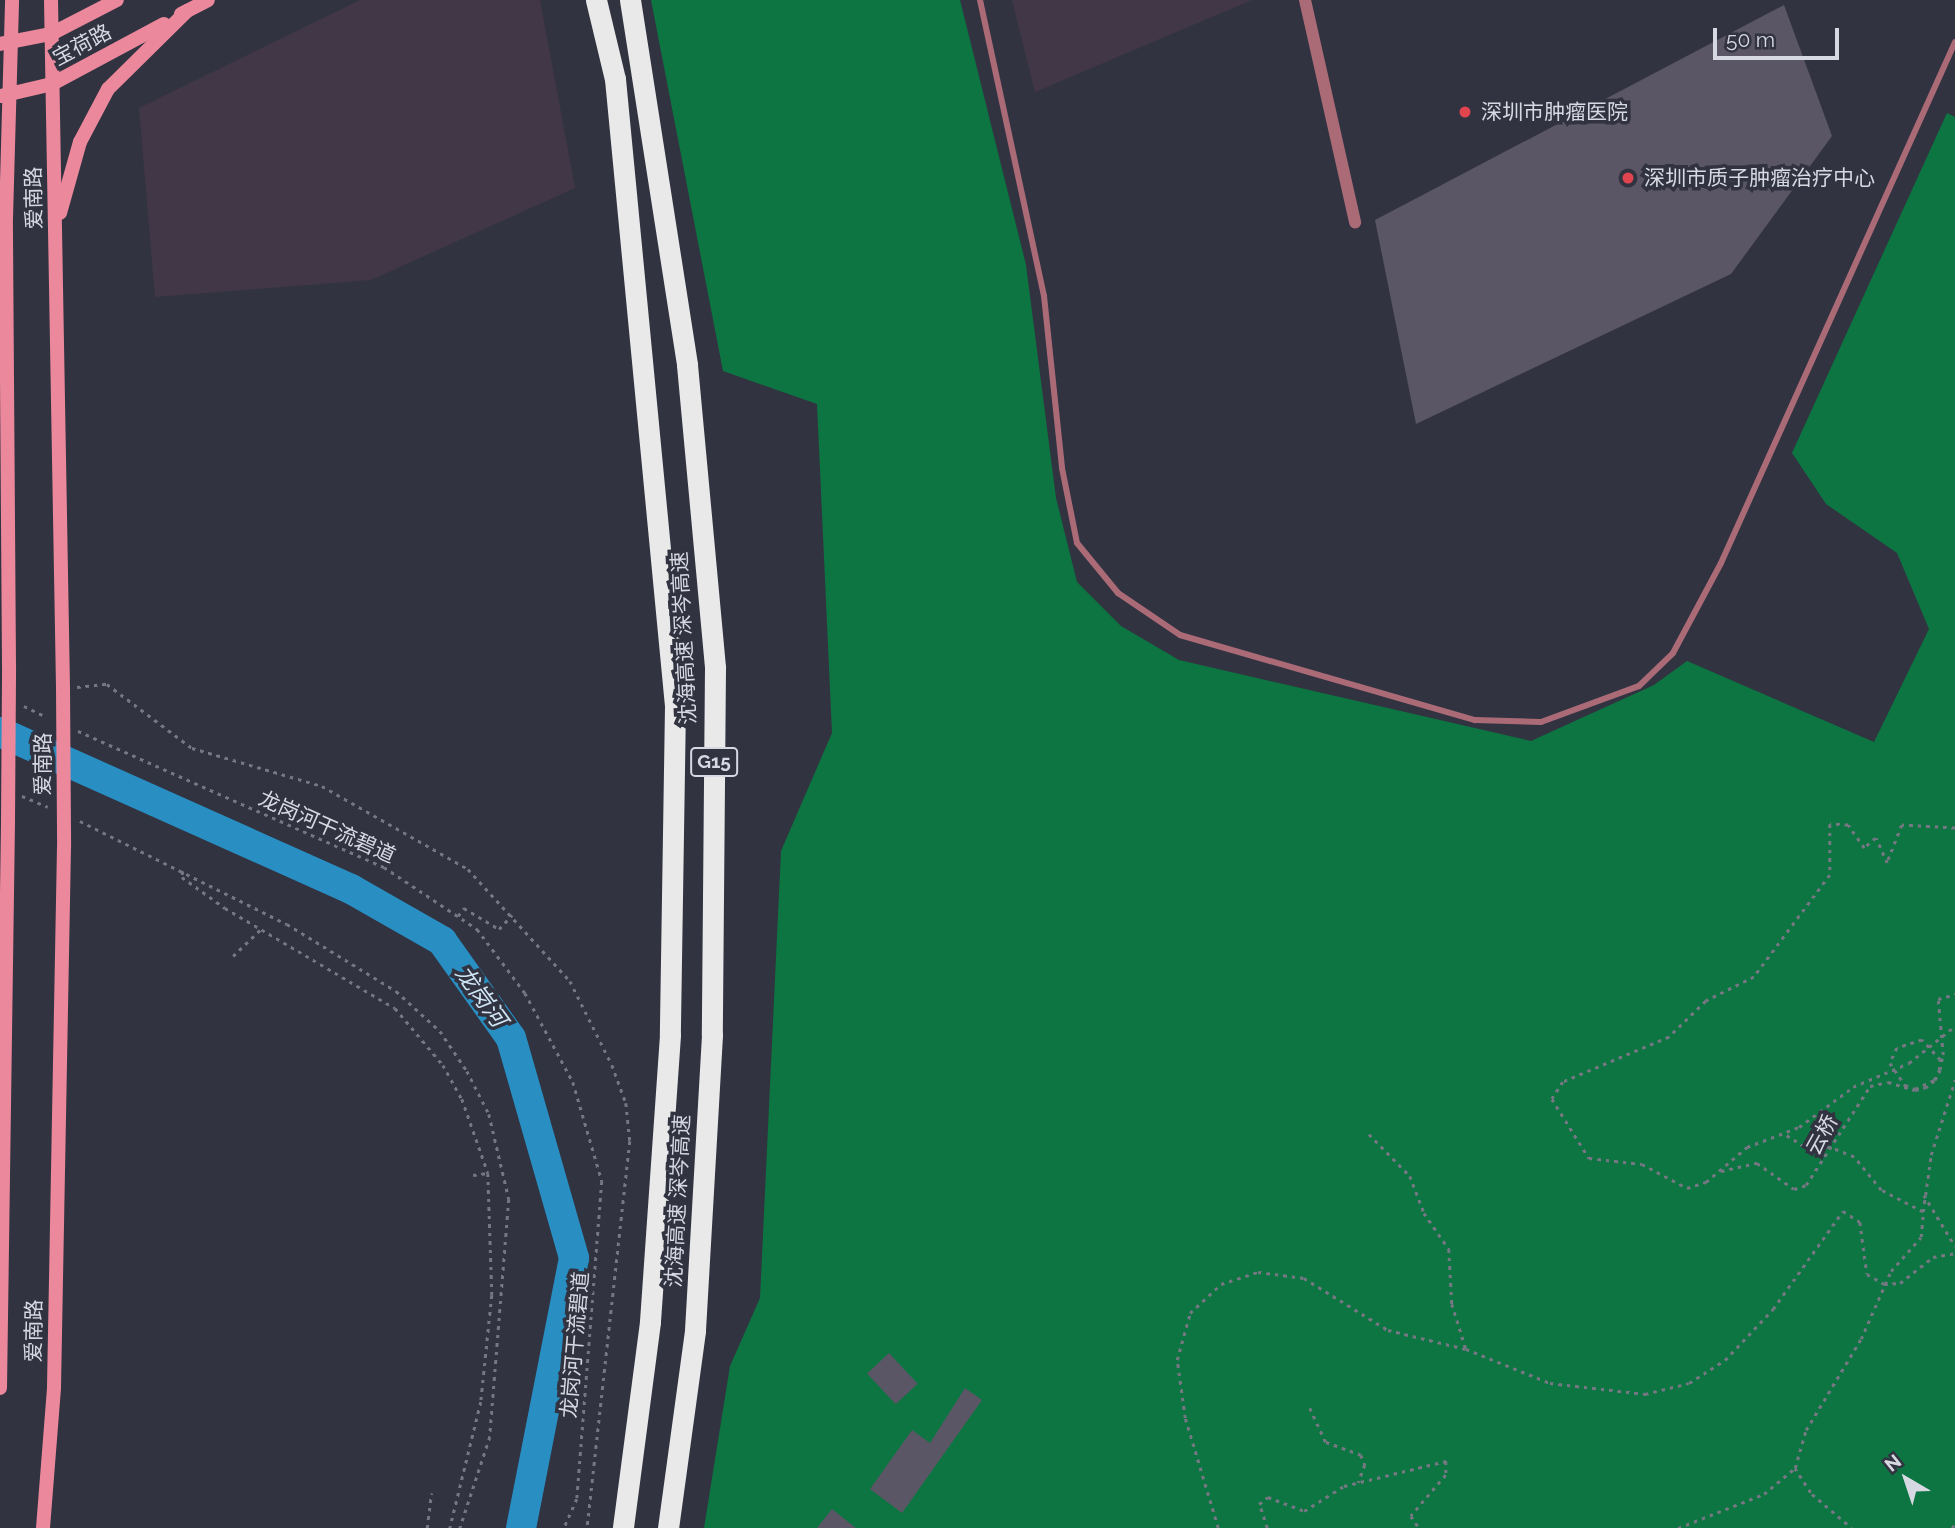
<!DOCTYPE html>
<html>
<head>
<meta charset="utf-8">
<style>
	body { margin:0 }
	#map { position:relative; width:1955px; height:1528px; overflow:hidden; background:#313341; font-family:Raleway,"Noto Sans SC",sans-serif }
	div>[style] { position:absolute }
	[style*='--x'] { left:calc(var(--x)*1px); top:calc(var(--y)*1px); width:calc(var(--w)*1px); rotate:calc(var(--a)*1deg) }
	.industrial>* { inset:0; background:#423747 }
	.forest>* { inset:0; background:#0d7541 }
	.river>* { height:30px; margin:-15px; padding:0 15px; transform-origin:15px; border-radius:15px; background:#298fc3 }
	.building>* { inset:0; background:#5a5665; transform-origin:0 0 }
	.path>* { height:2.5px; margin-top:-1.25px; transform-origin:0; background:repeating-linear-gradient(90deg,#757783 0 3.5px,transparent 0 8.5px) }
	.service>* { height:6px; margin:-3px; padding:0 3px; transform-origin:3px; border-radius:3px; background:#aa6b77 }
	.minor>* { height:12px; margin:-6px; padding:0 6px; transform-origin:6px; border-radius:6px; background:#aa6b77 }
	.secondary>* { height:14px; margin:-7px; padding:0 7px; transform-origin:7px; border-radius:7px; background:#eb889c }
	.motorway>* { height:21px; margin:-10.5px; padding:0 10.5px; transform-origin:10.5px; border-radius:10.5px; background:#e9e9e9 }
	.path-bridge>* { height:2.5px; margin-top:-1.25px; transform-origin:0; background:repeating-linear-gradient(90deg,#757783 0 3.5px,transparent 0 8.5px) }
	.secondary-bridge>* { height:14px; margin:-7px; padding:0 7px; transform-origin:7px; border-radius:7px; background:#eb889c }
	.dots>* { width:19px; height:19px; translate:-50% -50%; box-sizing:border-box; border:4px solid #313341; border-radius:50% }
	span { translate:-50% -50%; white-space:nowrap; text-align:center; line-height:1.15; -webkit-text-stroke:7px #313341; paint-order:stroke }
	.shield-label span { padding:2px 5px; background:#313341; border:2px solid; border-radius:5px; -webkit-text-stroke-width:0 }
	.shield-label { font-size:19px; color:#d7d9e2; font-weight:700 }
	.street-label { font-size:21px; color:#d7d9e2 }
	.poi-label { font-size:21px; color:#d7d9e2 }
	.left { translate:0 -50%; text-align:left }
	.water-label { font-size:23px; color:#d1e6f4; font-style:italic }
	.north { position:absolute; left:1871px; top:1444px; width:70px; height:70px; -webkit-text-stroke:5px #313341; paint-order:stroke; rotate:321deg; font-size:19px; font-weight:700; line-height:28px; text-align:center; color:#d7d9e2 }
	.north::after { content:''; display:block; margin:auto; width:24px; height:32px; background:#d7d9e2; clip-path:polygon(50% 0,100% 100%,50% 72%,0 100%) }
	.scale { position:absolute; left:1713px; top:28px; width:126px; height:32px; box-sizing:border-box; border:4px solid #d7d9e2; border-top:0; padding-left:9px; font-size:21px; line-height:24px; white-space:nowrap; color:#d7d9e2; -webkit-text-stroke:5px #313341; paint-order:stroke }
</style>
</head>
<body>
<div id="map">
	<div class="industrial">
		<div style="clip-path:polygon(360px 0,540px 0,575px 188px,371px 280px,155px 297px,139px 108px)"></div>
		<div style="clip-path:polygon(1012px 0,1252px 0,1035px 92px)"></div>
	</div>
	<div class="forest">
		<div style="clip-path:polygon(651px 0,960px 0,1026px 265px,1056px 498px,1077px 582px,1121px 626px,1179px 660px,1531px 741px,1654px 685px,1687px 661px,1874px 742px,1929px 629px,1897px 553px,1826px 504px,1792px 453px,1947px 113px,1955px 117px,1955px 1528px,704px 1528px,730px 1366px,760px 1298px,781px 851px,832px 733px,817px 404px,723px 371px)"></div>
	</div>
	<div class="river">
		<div style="--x:0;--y:732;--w:385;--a:24.1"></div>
		<div style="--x:351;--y:889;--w:105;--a:29.7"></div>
		<div style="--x:442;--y:941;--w:119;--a:54.6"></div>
		<div style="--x:511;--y:1038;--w:229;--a:74"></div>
		<div style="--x:574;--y:1258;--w:275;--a:101.1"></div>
	</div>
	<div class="building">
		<div style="clip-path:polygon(1784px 5px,1832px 136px,1731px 274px,1416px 424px,1375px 220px)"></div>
		<div style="left:889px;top:1353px;width:42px;height:30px;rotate:47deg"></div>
		<div style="clip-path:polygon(965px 1388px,982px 1400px,902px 1513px,870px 1489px,912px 1430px,930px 1443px)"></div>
		<div style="clip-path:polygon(832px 1509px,856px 1528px,817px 1528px)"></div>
	</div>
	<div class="path">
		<div style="--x:77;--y:687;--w:30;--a:-6"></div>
		<div style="--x:107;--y:684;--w:106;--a:37"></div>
		<div style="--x:192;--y:748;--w:135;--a:16.3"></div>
		<div style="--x:322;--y:786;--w:168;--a:29.6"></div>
		<div style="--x:468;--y:869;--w:151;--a:47.7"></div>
		<div style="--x:570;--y:981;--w:94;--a:63.4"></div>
		<div style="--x:612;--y:1065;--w:40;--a:69.8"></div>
		<div style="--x:626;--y:1103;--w:38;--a:84"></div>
		<div style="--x:630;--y:1141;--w:389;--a:96.3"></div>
		<div style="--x:24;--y:706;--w:25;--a:26"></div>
		<div style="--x:78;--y:731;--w:335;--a:24"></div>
		<div style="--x:384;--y:867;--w:112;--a:33.7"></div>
		<div style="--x:477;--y:929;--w:80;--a:53.1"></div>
		<div style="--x:525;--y:993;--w:101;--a:61.7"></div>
		<div style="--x:573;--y:1082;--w:103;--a:73.7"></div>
		<div style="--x:602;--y:1181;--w:319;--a:94.5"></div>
		<div style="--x:577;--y:1499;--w:32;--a:114"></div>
		<div style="--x:22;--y:796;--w:28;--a:23"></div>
		<div style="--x:80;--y:821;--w:231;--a:26.5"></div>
		<div style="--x:287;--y:924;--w:128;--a:31.6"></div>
		<div style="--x:396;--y:991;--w:59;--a:42.3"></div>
		<div style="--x:440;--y:1031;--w:48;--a:56"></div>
		<div style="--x:467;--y:1071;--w:48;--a:62.9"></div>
		<div style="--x:489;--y:1114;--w:87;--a:76.8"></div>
		<div style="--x:509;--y:1199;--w:239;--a:94.6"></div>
		<div style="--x:490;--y:1437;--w:96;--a:108.2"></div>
		<div style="--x:1955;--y:828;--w:53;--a:-176.8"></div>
		<div style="--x:1902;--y:825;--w:41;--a:111.5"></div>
		<div style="--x:1887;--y:863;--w:27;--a:-114"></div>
		<div style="--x:1876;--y:838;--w:16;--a:140"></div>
		<div style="--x:1864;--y:848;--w:28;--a:-125"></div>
		<div style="--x:1848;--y:825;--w:18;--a:-177"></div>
		<div style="--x:1830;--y:824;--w:51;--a:90"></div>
		<div style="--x:1830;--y:875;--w:127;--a:126.7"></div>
		<div style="--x:1754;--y:977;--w:54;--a:153.4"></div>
		<div style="--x:1706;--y:1001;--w:52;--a:135.8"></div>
		<div style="--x:1669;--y:1037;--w:115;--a:157"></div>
		<div style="--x:1563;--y:1082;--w:20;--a:123"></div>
		<div style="--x:1552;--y:1099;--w:70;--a:57.9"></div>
		<div style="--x:1589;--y:1158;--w:53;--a:6.5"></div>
		<div style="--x:1642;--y:1164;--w:51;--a:28.1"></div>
		<div style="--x:1687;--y:1188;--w:20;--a:-18"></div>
		<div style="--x:1706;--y:1182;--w:54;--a:-40.5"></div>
		<div style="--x:1747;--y:1147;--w:56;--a:-21"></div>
		<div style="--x:1799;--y:1127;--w:67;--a:-36.5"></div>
		<div style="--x:1853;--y:1087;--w:61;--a:-23.2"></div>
		<div style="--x:1909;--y:1063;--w:59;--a:-38.8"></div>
		<div style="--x:183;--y:871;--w:6;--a:99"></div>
		<div style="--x:182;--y:877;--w:53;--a:35.8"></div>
		<div style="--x:225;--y:908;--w:197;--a:30.5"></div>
		<div style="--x:395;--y:1008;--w:75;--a:49.9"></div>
		<div style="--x:443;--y:1065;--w:39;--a:61"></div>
		<div style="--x:462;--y:1099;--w:78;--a:70.6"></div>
		<div style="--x:488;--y:1173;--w:122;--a:88.1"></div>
		<div style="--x:492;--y:1295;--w:108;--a:95.9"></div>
		<div style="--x:481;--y:1402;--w:130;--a:103.8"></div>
		<div style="--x:458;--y:916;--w:10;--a:-53"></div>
		<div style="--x:464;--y:908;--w:41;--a:31"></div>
		<div style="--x:499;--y:929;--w:19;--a:-47"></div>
		<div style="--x:233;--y:956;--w:40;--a:-44"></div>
		<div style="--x:1369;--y:1134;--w:59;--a:45.7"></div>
		<div style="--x:1410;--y:1176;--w:40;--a:69"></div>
		<div style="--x:1424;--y:1213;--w:44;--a:55.2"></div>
		<div style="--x:1449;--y:1249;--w:55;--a:86.9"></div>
		<div style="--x:1452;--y:1304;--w:47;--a:72.7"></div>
		<div style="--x:473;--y:1175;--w:15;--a:-8"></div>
		<div style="--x:1924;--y:1195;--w:60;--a:58.7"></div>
		<div style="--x:1923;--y:1212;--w:58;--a:-82"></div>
		<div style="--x:1931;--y:1155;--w:79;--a:-72.3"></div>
		<div style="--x:1310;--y:1408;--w:38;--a:65"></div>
		<div style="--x:1326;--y:1442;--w:37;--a:20"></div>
		<div style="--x:1361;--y:1455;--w:11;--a:68"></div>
		<div style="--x:1365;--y:1465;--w:19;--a:111"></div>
		<div style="--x:1795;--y:1468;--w:31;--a:57"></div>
		<div style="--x:1812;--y:1494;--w:52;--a:40.4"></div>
		<div style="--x:427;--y:1528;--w:35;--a:-83"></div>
		<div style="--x:1218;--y:1528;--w:115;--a:-106.7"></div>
		<div style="--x:1185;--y:1418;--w:59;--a:-97.9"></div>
		<div style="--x:1177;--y:1360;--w:49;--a:-74.5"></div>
		<div style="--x:1190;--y:1313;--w:42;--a:-43.1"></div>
		<div style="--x:1221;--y:1284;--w:39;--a:-18"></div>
		<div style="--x:1258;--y:1272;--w:46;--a:7.4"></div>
		<div style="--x:1304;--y:1278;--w:99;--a:31.8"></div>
		<div style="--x:1388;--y:1330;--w:80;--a:13.7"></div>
		<div style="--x:1466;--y:1349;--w:91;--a:22"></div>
		<div style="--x:1550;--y:1383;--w:96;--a:6.6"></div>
		<div style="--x:1645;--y:1394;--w:45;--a:-14"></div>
		<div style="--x:1689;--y:1383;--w:43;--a:-32.6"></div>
		<div style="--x:1725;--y:1360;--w:70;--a:-46.7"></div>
		<div style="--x:1773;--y:1309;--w:120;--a:-54.5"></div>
		<div style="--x:1843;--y:1211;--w:20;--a:33"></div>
		<div style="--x:1860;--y:1222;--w:52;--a:82.3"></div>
		<div style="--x:1867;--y:1274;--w:20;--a:30"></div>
		<div style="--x:1884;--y:1284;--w:16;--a:-4"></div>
		<div style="--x:1900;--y:1283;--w:42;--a:-38.2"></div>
		<div style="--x:1933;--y:1257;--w:22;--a:-10"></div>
		<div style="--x:1267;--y:1528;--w:25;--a:-108"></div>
		<div style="--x:1259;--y:1504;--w:11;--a:-38"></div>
		<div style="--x:1268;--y:1497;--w:39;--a:21"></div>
		<div style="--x:1304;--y:1511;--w:47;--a:-32"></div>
		<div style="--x:1344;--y:1486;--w:105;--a:-13.8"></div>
		<div style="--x:1446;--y:1461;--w:14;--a:90"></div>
		<div style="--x:1446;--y:1475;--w:54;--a:130.5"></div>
		<div style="--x:1411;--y:1516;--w:14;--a:56"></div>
		<div style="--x:1678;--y:1528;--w:92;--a:-21.6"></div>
		<div style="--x:1764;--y:1494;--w:40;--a:-40"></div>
		<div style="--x:1795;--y:1468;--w:40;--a:-74"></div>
		<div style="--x:1806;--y:1430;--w:106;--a:-58.9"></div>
		<div style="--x:1861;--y:1339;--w:74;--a:-66.2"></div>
		<div style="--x:1891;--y:1271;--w:45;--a:-48.6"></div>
		<div style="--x:1921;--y:1237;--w:25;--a:-85"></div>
		<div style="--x:1923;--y:1212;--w:47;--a:-152.4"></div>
		<div style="--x:1881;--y:1190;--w:43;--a:-129.3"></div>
		<div style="--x:1854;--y:1157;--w:27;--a:-158"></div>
		<div style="--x:1829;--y:1147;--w:18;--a:167"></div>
		<div style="--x:1811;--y:1151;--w:31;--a:-148"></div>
		<div style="--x:1952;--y:1528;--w:5;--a:-53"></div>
	</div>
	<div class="service">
		<div style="--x:980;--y:0;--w:303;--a:77.8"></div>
		<div style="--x:1044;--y:296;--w:173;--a:84"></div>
		<div style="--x:1062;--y:468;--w:76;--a:78.7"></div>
		<div style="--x:1077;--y:543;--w:65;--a:50.6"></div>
		<div style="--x:1118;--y:593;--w:75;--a:34.1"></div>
		<div style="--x:1180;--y:635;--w:307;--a:16.1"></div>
		<div style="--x:1475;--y:720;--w:66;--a:1.7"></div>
		<div style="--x:1541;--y:722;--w:104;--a:-20.2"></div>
		<div style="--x:1639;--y:686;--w:47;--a:-44.1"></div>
		<div style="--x:1673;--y:653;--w:102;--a:-61.9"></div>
		<div style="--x:1721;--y:563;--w:571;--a:-65.81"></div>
	</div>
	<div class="minor">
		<div style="--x:1305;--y:0;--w:228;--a:77.3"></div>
	</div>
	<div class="secondary">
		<div style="--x:51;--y:0;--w:688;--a:89"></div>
		<div style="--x:181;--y:14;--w:30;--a:-27"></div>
		<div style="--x:0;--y:44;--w:52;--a:-11.1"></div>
		<div style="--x:51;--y:34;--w:74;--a:-27.3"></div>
		<div style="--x:1;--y:96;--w:52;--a:-13.2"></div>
		<div style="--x:52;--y:84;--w:127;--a:-28.2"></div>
		<div style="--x:60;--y:213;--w:74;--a:-74.3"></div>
		<div style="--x:80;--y:142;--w:60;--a:-62.2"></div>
		<div style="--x:108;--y:89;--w:111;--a:-44.6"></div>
		<div style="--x:9;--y:666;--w:448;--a:-90.4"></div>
		<div style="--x:6;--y:218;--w:218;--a:-88.4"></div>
		<div style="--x:0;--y:1388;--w:568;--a:-89.19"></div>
		<div style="--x:43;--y:1528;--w:141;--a:-85.5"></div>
		<div style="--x:54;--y:1387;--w:540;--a:-88.94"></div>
	</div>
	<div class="motorway">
		<div style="--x:596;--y:0;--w:81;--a:76.5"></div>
		<div style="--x:615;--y:79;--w:630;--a:84.53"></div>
		<div style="--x:675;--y:706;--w:329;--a:90.9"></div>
		<div style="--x:670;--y:1035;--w:288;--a:94"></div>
		<div style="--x:650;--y:1322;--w:208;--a:97.5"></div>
		<div style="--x:630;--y:0;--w:369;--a:81.1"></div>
		<div style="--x:687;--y:365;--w:304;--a:84.7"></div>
		<div style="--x:715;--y:668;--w:367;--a:90.5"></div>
		<div style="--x:712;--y:1035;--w:296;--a:93.3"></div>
		<div style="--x:695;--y:1331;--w:199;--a:97.8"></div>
	</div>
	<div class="path-bridge">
		<div style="--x:1721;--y:1171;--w:37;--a:-13"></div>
		<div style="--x:1757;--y:1163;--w:45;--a:35.1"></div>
		<div style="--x:1794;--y:1189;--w:13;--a:-18"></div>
		<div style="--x:1806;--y:1185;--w:118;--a:-57.1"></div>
		<div style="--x:1870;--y:1086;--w:18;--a:-13"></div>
		<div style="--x:1888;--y:1082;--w:28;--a:17"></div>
		<div style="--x:1915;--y:1090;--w:10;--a:-11"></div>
		<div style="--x:1925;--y:1088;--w:13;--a:-39"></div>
		<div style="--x:1935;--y:1080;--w:11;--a:-63"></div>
		<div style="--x:1940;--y:1070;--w:10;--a:-90"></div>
		<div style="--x:1940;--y:1060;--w:27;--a:-132"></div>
		<div style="--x:1922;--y:1040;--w:26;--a:162"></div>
		<div style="--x:1897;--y:1048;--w:17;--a:115"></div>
		<div style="--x:1890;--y:1063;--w:27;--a:56"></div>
		<div style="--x:1905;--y:1085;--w:11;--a:22"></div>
		<div style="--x:1915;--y:1089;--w:21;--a:-25"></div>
		<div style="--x:1934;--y:1080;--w:11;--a:-63"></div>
		<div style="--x:1939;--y:1070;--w:16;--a:-75"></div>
		<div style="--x:1943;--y:1055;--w:56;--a:-95.1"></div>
		<div style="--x:1938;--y:999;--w:18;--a:-16"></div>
	</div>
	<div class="secondary-bridge">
		<div style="--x:63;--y:688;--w:159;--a:89.6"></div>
		<div style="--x:8;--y:820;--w:154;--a:-89.6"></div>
	</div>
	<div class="dots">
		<div style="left:1465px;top:112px;background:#e0444e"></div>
		<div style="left:1628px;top:178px;background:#e0444e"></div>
	</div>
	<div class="shield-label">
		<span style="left:714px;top:762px">G15</span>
	</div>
	<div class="street-label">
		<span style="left:82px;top:45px;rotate:-28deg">宝荷路</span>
		<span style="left:34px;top:198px;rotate:-91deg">爱南路</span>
		<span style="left:684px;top:638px;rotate:-93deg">沈海高速 深岑高速</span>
		<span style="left:43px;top:764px;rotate:-90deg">爱南路</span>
		<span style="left:327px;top:827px;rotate:24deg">龙岗河干流碧道</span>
		<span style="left:1822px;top:1135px;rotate:-61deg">云桥</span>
		<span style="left:678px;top:1201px;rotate:-87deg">沈海高速 深岑高速</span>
		<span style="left:34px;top:1331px;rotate:-89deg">爱南路</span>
		<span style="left:575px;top:1345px;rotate:-85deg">龙岗河干流碧道</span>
	</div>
	<div class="poi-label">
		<span class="left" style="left:1481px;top:112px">深圳市肿瘤医院</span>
		<span class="left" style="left:1644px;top:178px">深圳市质子肿瘤治疗中心</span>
	</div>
	<div class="water-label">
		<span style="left:481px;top:996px;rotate:54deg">龙岗河</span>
	</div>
	<div class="north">N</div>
	<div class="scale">50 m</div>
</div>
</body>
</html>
